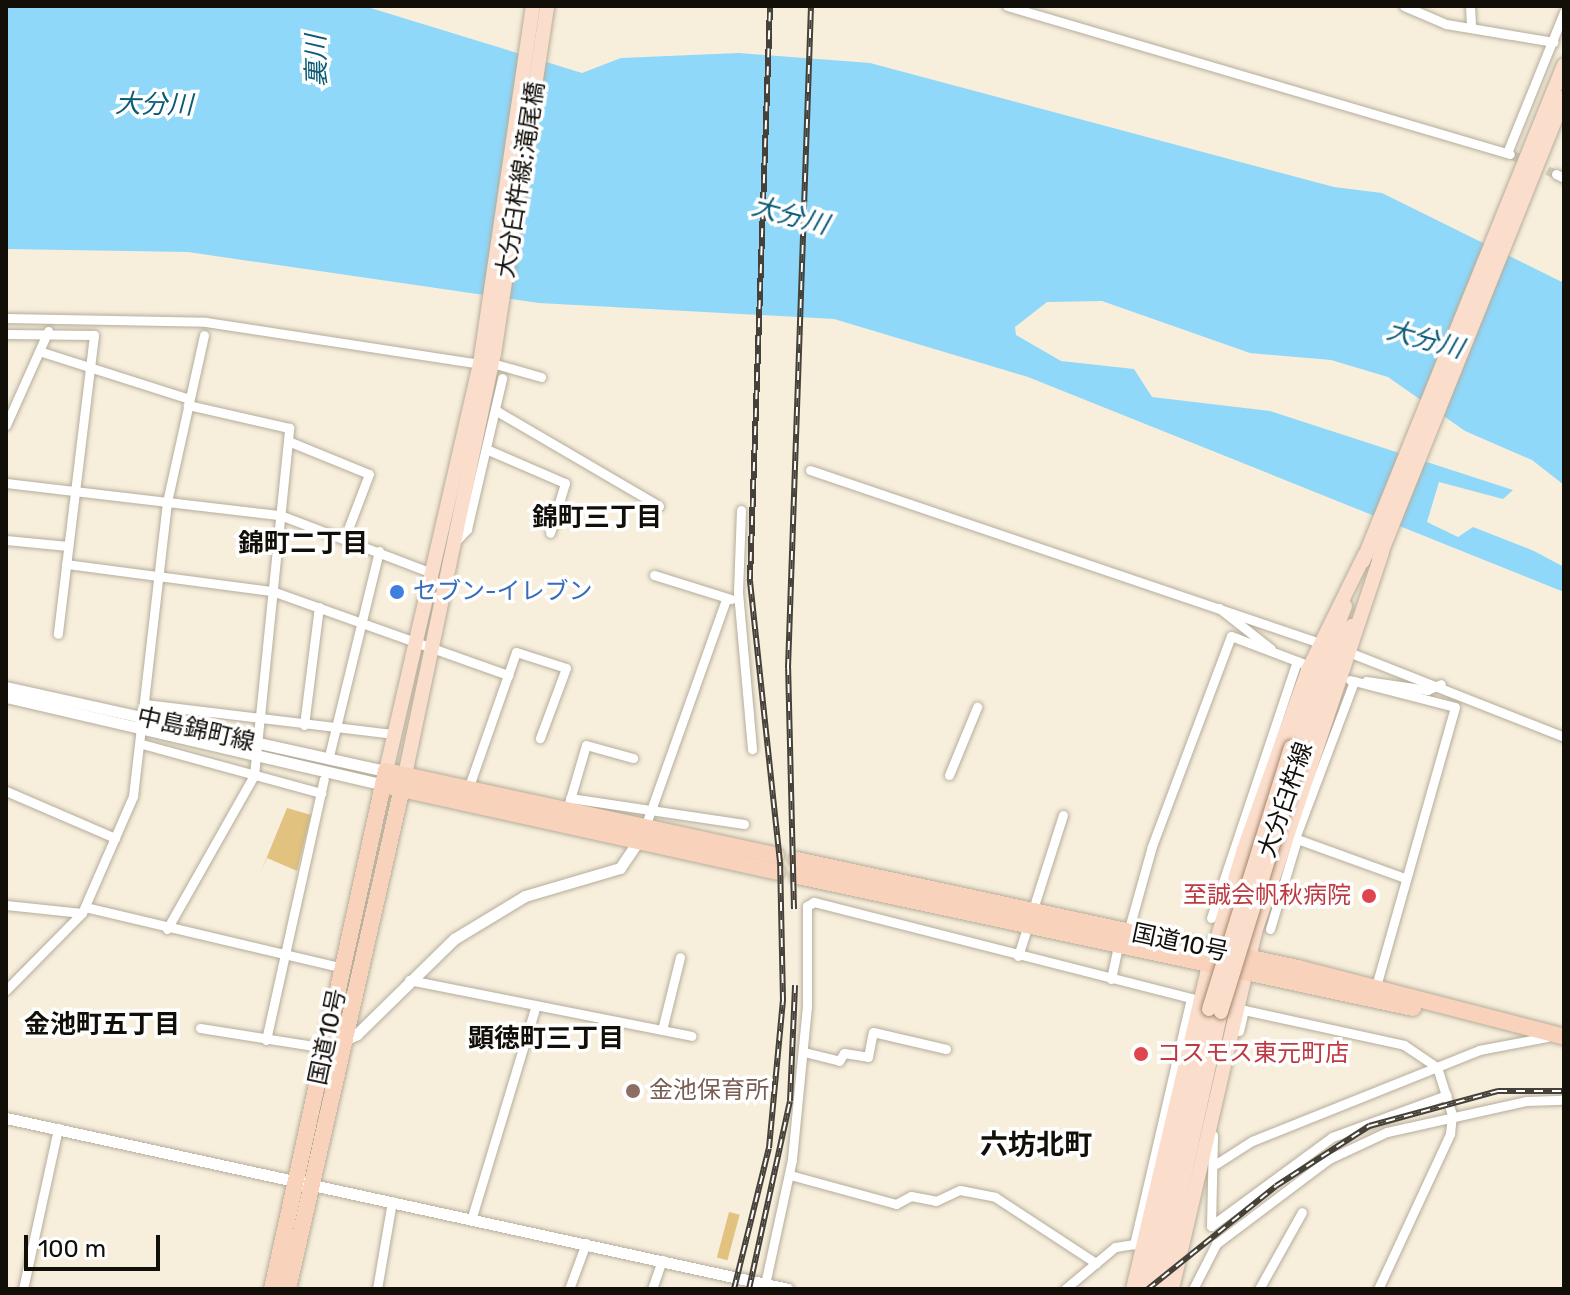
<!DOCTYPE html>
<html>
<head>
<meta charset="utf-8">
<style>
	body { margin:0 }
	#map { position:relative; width:1570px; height:1295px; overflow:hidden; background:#f7eedc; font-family:Rubik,"Noto Sans JP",sans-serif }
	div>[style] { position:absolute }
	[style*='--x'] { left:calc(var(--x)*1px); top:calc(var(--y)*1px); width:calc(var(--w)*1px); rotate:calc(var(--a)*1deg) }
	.green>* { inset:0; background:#e1c27f; transform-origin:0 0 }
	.water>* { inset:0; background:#8fd8fa }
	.minor-tunnel>* { height:9px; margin-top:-4.5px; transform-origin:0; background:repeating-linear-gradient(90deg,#d5cdbc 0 9px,transparent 0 13.5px) }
	.roads { filter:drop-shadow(0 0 2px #b5ad9b) drop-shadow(0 0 2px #b5ad9b) }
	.minor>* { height:9px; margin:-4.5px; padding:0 4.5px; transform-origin:4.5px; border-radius:4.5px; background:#fff }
	.tertiary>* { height:11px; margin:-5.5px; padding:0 5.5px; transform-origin:5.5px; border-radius:5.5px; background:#fff }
	.primary>* { height:14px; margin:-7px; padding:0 7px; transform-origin:7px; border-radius:7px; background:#faddcb }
	.trunk>* { height:16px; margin:-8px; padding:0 8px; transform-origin:8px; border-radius:8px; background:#f8d2ba }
	.rail>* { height:6px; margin-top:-3px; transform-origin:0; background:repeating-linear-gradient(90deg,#fff 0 9px,#454138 0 18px); box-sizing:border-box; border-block:2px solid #454138 }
	.bridges { filter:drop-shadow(0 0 2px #a78770) drop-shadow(0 0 2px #a78770) }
	.primary-bridge>* { height:14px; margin:-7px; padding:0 7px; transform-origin:7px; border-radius:7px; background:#faddcb }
	.dots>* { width:22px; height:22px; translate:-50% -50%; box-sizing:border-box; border:4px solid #fff; border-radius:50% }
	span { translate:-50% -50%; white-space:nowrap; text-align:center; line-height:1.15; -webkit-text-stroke:7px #fff; paint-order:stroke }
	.street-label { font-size:24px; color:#120f09 }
	.shop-label { font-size:24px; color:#366cbe }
	.left { translate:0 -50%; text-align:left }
	.health-label { font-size:24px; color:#be3a42 }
	.right { translate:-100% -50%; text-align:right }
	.education-label { font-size:24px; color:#785e54 }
	.water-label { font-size:26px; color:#0b5b77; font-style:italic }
	.neighbourhood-label { font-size:26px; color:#120f09; font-weight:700 }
	.quarter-label { font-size:28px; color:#120f09; font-weight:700 }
	.frame { position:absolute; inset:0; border:8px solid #120f09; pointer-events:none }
	.scale { position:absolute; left:24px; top:1235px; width:136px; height:36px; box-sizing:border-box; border:4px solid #120f09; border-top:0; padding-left:10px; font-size:24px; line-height:28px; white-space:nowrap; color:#120f09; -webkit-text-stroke:6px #fff; paint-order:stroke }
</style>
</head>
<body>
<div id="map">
	<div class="green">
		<div style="clip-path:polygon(287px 808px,311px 815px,297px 871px,267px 858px,260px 874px)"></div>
		<div style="left:729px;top:1212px;width:11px;height:47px;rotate:15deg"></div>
	</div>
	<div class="water">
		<div style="clip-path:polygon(6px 6px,364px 6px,582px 73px,621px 58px,739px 53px,870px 63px,1334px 187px,1382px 193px,1564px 283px,1564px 485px,1532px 460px,1465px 431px,1388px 377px,1331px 360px,1250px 353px,1102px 301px,1047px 302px,1015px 327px,1016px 335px,1061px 361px,1134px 369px,1152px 397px,1270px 411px,1513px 490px,1503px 499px,1439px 482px,1427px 522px,1458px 537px,1473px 527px,1534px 551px,1564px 567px,1564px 592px,1028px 377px,834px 319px,539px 303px,188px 252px,6px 249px)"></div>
	</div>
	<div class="minor-tunnel">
		<div style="--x:1510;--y:154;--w:50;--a:23.5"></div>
	</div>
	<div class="roads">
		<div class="minor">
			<div style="--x:1007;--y:6;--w:524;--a:16.4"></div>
			<div style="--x:1404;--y:6;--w:46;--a:23.2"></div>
			<div style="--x:1446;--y:24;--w:109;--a:9.5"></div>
			<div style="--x:1470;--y:6;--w:19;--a:87"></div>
			<div style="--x:1507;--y:153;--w:152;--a:-68"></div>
			<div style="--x:1556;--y:174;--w:9;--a:27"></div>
			<div style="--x:6;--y:318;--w:200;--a:1.1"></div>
			<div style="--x:206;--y:322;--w:277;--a:8.7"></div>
			<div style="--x:6;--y:334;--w:88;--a:0.7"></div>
			<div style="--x:94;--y:335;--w:301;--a:96.9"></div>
			<div style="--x:42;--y:352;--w:154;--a:17.7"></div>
			<div style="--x:492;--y:363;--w:51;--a:15.9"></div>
			<div style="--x:495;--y:410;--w:190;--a:30.3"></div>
			<div style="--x:6;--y:425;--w:103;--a:-65.9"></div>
			<div style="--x:288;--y:441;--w:87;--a:22.2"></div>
			<div style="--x:369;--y:474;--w:67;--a:110.9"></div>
			<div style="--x:486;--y:449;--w:86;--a:23.3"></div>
			<div style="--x:565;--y:483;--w:52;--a:106.7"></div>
			<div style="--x:810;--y:470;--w:539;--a:18.74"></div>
			<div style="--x:6;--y:483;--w:276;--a:6.7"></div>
			<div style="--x:280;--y:515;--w:163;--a:20.9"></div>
			<div style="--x:741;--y:510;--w:82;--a:92.1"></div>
			<div style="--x:738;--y:592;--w:158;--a:84.9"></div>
			<div style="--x:6;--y:540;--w:62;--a:5.5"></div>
			<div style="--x:455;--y:542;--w:18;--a:-47"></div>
			<div style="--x:467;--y:529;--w:155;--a:-76.9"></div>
			<div style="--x:66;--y:564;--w:208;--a:7.5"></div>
			<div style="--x:272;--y:591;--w:251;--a:19.6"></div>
			<div style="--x:654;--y:575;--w:81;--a:17.3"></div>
			<div style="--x:1219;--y:608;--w:66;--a:38.3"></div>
			<div style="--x:1351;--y:653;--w:229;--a:21.5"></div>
			<div style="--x:1350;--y:680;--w:108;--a:14.4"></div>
			<div style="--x:1455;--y:707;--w:291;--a:105.8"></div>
			<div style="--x:1366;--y:681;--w:62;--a:8.4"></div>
			<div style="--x:1427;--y:690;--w:15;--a:-23"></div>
			<div style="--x:145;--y:704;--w:251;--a:6.9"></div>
			<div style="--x:304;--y:725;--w:119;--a:-82.8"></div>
			<div style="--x:142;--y:744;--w:186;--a:15.3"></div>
			<div style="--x:330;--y:752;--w:207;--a:-76.3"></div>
			<div style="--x:949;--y:775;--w:74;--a:-67.6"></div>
			<div style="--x:468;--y:789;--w:145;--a:-70.7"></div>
			<div style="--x:516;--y:652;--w:52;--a:17.7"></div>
			<div style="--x:566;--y:668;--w:75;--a:110.4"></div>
			<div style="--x:6;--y:791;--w:119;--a:23.3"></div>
			<div style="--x:570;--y:798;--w:176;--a:8.5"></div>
			<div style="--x:569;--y:803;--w:60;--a:-73.7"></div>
			<div style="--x:586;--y:745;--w:49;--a:15.5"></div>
			<div style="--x:645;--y:827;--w:242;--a:-70.4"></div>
			<div style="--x:1294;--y:841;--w:171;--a:-69.4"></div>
			<div style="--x:6;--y:905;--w:76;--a:6"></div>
			<div style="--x:85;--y:907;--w:265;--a:13.3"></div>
			<div style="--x:1211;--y:918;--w:271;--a:-71.5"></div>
			<div style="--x:167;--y:929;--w:177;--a:-60.5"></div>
			<div style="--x:254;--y:775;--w:349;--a:-84.2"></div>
			<div style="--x:289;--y:428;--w:104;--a:-167.2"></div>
			<div style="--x:1270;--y:929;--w:94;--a:-73.3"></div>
			<div style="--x:1297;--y:839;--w:115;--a:19.9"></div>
			<div style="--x:1128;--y:932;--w:89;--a:-74.4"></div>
			<div style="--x:1152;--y:846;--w:224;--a:-69.4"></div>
			<div style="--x:1231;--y:636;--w:76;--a:20.8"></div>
			<div style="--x:1018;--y:956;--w:148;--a:-72.3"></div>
			<div style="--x:1111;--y:979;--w:33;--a:-78"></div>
			<div style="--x:409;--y:980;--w:288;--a:11.2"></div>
			<div style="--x:6;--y:990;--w:108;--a:-45.4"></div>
			<div style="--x:82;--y:913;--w:128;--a:-66.4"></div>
			<div style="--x:133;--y:796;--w:296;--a:-83.4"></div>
			<div style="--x:167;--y:502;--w:171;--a:-77.5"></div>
			<div style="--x:200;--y:1028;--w:128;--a:9"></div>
			<div style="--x:662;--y:1030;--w:75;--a:-76.1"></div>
			<div style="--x:1239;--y:1031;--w:22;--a:-77"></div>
			<div style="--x:1244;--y:1010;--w:164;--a:12.3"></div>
			<div style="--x:1404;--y:1045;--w:40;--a:34"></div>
			<div style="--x:1437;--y:1067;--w:50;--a:72.6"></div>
			<div style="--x:1452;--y:1115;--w:19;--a:96"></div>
			<div style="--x:1450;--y:1134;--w:171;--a:114.9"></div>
			<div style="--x:266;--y:1040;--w:267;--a:-77.5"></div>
			<div style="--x:804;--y:1052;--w:36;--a:14"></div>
			<div style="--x:839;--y:1061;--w:9;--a:-58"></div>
			<div style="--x:844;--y:1053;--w:24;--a:9"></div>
			<div style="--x:868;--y:1057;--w:25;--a:-79"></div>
			<div style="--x:873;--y:1032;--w:75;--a:13.1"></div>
			<div style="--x:1216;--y:1164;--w:43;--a:-32.6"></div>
			<div style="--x:1252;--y:1141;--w:245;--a:-21.8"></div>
			<div style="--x:1479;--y:1050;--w:69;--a:-10.8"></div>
			<div style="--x:790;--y:1175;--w:110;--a:15.3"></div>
			<div style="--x:896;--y:1204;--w:17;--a:-28"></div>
			<div style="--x:911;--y:1196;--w:25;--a:11"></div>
			<div style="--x:936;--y:1201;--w:26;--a:-25"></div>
			<div style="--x:960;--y:1190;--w:36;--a:11"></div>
			<div style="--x:995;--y:1197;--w:121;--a:33.2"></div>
			<div style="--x:472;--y:1217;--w:221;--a:-73.2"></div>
			<div style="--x:1211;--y:1226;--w:91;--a:-88.7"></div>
			<div style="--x:1211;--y:1226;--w:150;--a:-36.3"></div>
			<div style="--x:1332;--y:1137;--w:122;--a:-20.1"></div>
			<div style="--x:23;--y:1289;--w:165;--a:-77.7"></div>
			<div style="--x:377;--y:1289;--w:89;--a:-80.3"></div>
			<div style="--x:569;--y:1289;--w:49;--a:-69.7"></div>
			<div style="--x:652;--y:1289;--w:31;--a:-71"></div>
			<div style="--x:764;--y:1289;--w:133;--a:-77.8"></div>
			<div style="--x:792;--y:1159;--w:153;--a:-84.4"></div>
			<div style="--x:807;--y:1007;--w:101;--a:-90"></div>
			<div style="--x:807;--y:906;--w:8;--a:-30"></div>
			<div style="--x:814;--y:902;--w:389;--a:14.3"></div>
			<div style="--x:1191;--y:998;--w:253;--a:103"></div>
			<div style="--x:1134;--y:1244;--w:19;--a:171"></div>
			<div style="--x:1115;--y:1247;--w:65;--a:140"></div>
			<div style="--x:1193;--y:1289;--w:51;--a:-62.9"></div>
			<div style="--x:1216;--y:1244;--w:141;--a:-37"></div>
			<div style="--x:1329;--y:1159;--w:64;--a:-25"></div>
			<div style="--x:1387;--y:1132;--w:142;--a:-12.6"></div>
			<div style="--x:1526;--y:1101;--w:38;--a:-2"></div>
			<div style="--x:1259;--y:1289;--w:88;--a:-60.8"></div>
		</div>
		<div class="tertiary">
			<div style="--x:6;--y:687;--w:389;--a:12.5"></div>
			<div style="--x:6;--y:697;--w:387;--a:13.1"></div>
			<div style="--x:326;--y:1048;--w:34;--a:-24"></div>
			<div style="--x:357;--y:1034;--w:136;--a:-44.4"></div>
			<div style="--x:454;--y:939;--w:83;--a:-31.2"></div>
			<div style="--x:525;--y:896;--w:99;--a:-16.4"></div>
			<div style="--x:620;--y:868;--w:37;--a:-56"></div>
			<div style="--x:6;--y:1118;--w:800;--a:12.33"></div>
		</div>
		<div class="primary">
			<div style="--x:1379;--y:558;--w:496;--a:-68.1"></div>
			<div style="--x:1363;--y:561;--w:535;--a:-67.94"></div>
			<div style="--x:1291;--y:748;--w:152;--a:-69.2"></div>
			<div style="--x:1302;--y:751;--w:135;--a:-68.2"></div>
			<div style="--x:386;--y:771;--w:418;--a:-77"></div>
			<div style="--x:480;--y:364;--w:362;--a:-81.6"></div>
			<div style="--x:405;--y:775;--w:430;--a:-78.1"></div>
			<div style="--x:494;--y:354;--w:352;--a:-81.3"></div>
			<div style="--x:1133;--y:1289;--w:332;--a:-76.8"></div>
			<div style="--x:1209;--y:966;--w:122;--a:-73.3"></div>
			<div style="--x:1244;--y:849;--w:190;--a:-70.3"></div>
			<div style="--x:1308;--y:670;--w:129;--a:-63.8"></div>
			<div style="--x:1147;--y:1289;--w:287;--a:-77.5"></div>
			<div style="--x:1159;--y:1289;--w:284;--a:-77.4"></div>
			<div style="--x:1172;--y:1289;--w:367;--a:-76.9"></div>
			<div style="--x:1255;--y:932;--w:401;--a:-71.5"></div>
		</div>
		<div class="trunk">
			<div style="--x:392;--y:787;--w:394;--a:12.4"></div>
			<div style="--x:797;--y:860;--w:513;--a:12.17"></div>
			<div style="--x:1298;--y:968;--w:275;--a:14.5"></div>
			<div style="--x:798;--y:876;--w:629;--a:12.11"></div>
			<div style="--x:272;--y:1289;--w:530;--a:-77.59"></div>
			<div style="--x:386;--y:771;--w:399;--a:12.2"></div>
			<div style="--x:288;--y:1289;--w:527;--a:-77.18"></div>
		</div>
	</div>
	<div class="rail">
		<div style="--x:794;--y:909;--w:241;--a:-91.4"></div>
		<div style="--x:788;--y:668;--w:662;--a:-88.01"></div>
		<div style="--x:734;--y:1289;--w:145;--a:-76.1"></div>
		<div style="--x:769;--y:1148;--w:148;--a:-84.6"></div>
		<div style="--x:783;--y:1001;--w:139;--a:-91.2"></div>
		<div style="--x:780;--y:862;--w:285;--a:-96.1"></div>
		<div style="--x:750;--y:579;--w:573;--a:-88"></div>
		<div style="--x:749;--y:1289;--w:192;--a:-77.7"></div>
		<div style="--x:790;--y:1101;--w:116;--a:-87.5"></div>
		<div style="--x:1148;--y:1289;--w:164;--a:-38.8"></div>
		<div style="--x:1276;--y:1186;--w:111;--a:-32.8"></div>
		<div style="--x:1369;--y:1126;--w:134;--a:-15.2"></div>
		<div style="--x:1498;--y:1091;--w:66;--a:0"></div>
	</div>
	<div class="bridges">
		<div class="primary-bridge">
			<div style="--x:1209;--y:1009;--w:274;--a:-72.6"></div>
			<div style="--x:1221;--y:1012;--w:273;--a:-72.8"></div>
		</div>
	</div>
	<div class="dots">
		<div style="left:397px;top:592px;background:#3f7fe0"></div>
		<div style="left:1369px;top:896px;background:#e0444e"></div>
		<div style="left:1141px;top:1054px;background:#e0444e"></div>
		<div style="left:633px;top:1091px;background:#8d6e63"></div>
	</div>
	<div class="street-label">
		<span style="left:521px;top:180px;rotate:-81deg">大分臼杵線;滝尾橋</span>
		<span style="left:196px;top:730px;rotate:13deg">中島錦町線</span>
		<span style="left:1286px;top:800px;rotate:-71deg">大分臼杵線</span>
		<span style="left:1180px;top:943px;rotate:12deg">国道10号</span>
		<span style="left:328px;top:1037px;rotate:-78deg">国道10号</span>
	</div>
	<div class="shop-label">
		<span class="left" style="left:413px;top:592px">セブン-イレブン</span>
	</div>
	<div class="health-label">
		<span class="right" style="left:1351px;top:896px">至誠会帆秋病院</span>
		<span class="left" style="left:1157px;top:1054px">コスモス東元町店</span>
	</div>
	<div class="education-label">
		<span class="left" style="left:649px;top:1091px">金池保育所</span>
	</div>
	<div class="water-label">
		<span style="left:317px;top:61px;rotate:-91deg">裏川</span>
		<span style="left:154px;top:105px;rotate:1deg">大分川</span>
		<span style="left:790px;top:216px;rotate:15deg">大分川</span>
		<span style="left:1425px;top:340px;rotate:15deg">大分川</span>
	</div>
	<div class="neighbourhood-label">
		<span style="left:597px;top:518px">錦町三丁目</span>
		<span style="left:303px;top:544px">錦町二丁目</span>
		<span style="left:102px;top:1025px">金池町五丁目</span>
		<span style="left:546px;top:1039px">顕徳町三丁目</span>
	</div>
	<div class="quarter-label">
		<span style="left:1036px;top:1145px">六坊北町</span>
	</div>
	<div class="frame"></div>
	<div class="scale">100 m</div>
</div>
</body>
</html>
